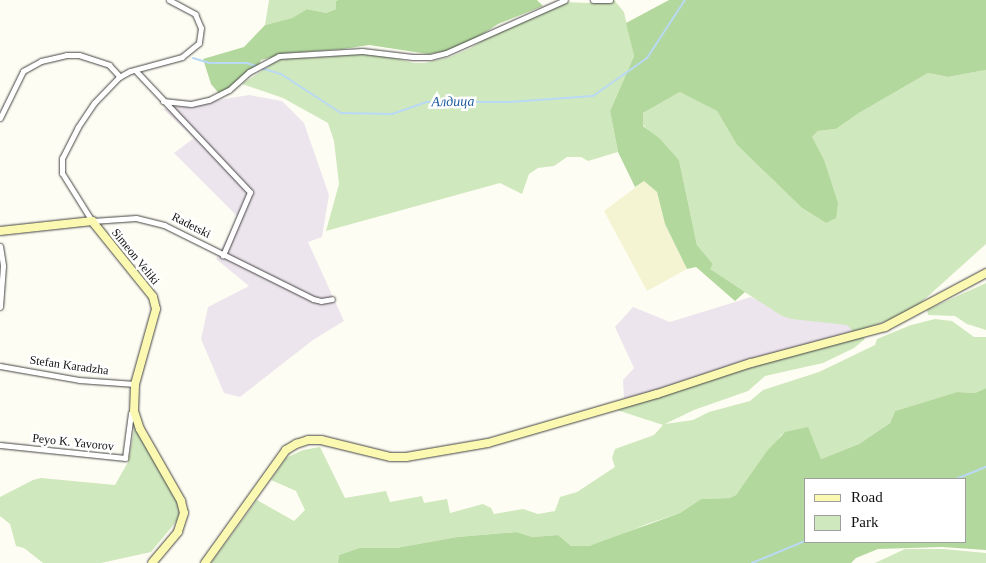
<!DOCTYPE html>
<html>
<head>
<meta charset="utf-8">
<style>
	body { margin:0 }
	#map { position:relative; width:986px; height:563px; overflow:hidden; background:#fefdf3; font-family:Georgia,serif }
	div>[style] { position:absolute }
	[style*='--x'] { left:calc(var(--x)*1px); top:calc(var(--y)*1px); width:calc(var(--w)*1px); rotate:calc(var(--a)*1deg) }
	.industrial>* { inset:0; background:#ede5ed }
	.farmland>* { inset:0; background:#f4f4d3 }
	.green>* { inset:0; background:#d0e8bd }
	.forest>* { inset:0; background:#b3d89d }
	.stream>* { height:2px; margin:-1px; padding:0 1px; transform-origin:1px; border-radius:1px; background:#b9d9f4 }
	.roads { filter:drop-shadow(0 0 1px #434343) drop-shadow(0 0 1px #434343) }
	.street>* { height:5px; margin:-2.5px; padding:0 2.5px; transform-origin:2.5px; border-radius:2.5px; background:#fff }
	.secondary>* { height:8px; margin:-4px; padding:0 4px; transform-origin:4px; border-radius:4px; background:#fbf9b1 }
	span { translate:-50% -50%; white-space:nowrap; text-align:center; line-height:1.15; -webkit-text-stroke:5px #fff; paint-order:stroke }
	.street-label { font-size:12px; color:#101010 }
	.water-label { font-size:14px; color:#1d5b9d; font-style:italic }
	.legend { position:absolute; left:804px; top:478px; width:162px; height:65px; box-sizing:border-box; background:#fff; border:1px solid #9f9f9f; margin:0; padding:6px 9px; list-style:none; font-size:15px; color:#101010 }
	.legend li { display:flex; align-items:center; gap:10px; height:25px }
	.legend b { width:25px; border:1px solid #9f9f9f }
</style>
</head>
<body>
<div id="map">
	<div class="industrial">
		<div style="clip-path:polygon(249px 95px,282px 101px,304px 123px,329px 195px,322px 237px,308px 242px,344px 321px,313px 340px,240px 397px,224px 393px,201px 339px,208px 307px,249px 286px,216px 259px,238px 217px,174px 153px,194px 138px,163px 109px)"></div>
		<div style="clip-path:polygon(751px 297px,778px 310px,882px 310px,894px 318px,864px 331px,666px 392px,624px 398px,623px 380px,634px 368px,615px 327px,633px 307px,670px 322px)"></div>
	</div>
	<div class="farmland">
		<div style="clip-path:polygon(644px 181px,657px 192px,665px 224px,687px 269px,647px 291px,604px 211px)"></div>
	</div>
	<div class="green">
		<div style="clip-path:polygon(269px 0,338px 0,336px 1px,336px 9px,326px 13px,307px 9px,292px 18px,265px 25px)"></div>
		<div style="clip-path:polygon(605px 0,614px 0,624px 12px,634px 56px,610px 111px,618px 152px,588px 161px,581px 157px,567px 157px,554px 166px,538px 168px,529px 174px,522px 194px,500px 183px,326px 231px,339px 184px,334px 141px,328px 123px,283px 98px,242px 84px,275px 62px,287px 57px,310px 58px,373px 53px,414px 63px,425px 63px,450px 57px,471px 48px,499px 30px,564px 2px,589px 3px)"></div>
		<div style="clip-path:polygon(986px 70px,986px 244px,916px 307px,894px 318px,854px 332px,847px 325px,792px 319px,782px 316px,709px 269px,713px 264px,697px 245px,679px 160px,643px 125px,643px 113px,680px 92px,691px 97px,717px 111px,737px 145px,802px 208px,826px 223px,812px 137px,818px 131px,836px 129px,859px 113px,928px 73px,948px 77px)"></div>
		<div style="clip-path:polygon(986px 283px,986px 330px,967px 324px,955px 316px,928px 315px,927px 310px)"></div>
		<div style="clip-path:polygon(935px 319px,952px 321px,974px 337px,986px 337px,986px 388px,975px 393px,957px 392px,895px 411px,890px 423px,859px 444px,821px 459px,782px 434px,736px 495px,731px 498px,701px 499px,680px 513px,647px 524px,615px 538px,589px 546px,571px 546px,558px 535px,532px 537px,515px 532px,457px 537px,396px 548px,359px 548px,339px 555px,338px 563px,211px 563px,257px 500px,294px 521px,305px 510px,296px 491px,271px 480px,286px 458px,303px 450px,320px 447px,345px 498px,386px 491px,390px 502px,422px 496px,424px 503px,447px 499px,450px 513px,483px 504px,491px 508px,494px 514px,523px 509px,538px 514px,555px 511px,560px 497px,577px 492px,615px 467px,612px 458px,615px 449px,654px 435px,663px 425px,617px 410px,796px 353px,863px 337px,865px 339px,854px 348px,823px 363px,765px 376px,748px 391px,694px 410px,665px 424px,693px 420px,709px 412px,750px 401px,763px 390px,819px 372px,875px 345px,877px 339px,911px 325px)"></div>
		<div style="clip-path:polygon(135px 425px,176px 497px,180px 517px,151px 552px,101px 563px,43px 563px,24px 548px,16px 546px,10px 524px,0 516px,0 497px,33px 480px,41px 478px,115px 485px,128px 462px)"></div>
		<div style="clip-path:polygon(905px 549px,943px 549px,986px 553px,986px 563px,875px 563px)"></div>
	</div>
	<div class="forest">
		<div style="clip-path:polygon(338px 0,537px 0,543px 6px,498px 24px,478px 37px,447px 51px,428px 54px,369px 45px,343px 49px,287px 53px,261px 60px,259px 64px,221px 96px,211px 84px,203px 59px,244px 47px,265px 25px,292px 18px,307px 9px,326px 13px,336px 9px,336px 1px)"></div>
		<div style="clip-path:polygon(669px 0,986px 0,986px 70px,948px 77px,928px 73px,859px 113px,836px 129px,818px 131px,812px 137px,824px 160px,838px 203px,836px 218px,826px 223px,802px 208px,737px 145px,717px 111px,680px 92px,643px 113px,643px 126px,659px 138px,679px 160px,697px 245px,713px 264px,710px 269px,745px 292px,735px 301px,696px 267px,687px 269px,665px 224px,657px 192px,644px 181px,635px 187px,618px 152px,610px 111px,634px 56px,626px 23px)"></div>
		<div style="clip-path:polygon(evenodd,986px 388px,986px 550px,942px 547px,878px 549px,856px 558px,851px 563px,338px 563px,339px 555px,359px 548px,396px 548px,457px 537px,516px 532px,532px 537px,558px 535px,571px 546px,589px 546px,680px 513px,701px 499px,730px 498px,736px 495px,767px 451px,785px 432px,808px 427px,821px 459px,859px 444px,890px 423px,895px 411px,957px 392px,975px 393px,986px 388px,805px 479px,965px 479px,965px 542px,805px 542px,805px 479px)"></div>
	</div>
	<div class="stream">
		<div style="--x:193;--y:58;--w:17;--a:17"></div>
		<div style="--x:209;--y:63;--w:38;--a:0"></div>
		<div style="--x:247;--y:63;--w:9;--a:18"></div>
		<div style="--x:261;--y:68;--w:21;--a:17"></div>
		<div style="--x:281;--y:74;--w:72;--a:33"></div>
		<div style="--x:341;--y:113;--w:51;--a:1.1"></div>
		<div style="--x:392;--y:114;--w:36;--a:-19"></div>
		<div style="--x:426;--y:102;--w:84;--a:0"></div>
		<div style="--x:510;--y:102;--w:83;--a:-4.1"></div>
		<div style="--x:593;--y:96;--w:66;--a:-35.1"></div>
		<div style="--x:647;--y:58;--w:69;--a:-56.8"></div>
		<div style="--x:956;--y:479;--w:32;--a:-22"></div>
		<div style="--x:752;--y:563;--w:57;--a:-22.5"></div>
	</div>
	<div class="roads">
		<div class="street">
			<div style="--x:169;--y:0;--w:30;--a:28"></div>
			<div style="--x:195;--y:14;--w:15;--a:67"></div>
			<div style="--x:201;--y:28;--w:15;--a:98"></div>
			<div style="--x:199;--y:43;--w:22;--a:141"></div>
			<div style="--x:182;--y:57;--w:54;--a:164.9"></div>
			<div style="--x:130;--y:71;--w:13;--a:151"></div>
			<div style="--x:119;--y:77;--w:36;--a:134"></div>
			<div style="--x:94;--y:103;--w:29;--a:124"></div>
			<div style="--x:78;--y:127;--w:35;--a:117"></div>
			<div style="--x:62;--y:158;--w:15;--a:90"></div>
			<div style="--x:62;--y:173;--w:57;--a:58"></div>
			<div style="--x:92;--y:221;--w:44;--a:-3.9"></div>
			<div style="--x:136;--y:218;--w:29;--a:14"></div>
			<div style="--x:164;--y:225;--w:166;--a:26.4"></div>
			<div style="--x:313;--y:299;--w:8;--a:14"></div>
			<div style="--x:321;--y:301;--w:11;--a:-10"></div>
			<div style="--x:593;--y:0;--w:17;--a:0"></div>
			<div style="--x:135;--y:70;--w:168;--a:46.7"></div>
			<div style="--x:250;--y:192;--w:69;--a:113.2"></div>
			<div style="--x:163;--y:101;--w:28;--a:6"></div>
			<div style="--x:191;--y:104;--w:18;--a:-13"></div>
			<div style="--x:209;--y:100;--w:22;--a:-27"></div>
			<div style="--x:229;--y:90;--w:27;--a:-42"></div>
			<div style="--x:249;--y:72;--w:34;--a:-28"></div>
			<div style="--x:279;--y:56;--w:83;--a:-3.4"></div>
			<div style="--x:362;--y:51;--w:51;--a:6.7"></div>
			<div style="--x:413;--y:57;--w:17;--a:0"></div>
			<div style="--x:430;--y:57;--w:16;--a:-14"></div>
			<div style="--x:446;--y:53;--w:130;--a:-24"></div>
			<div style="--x:0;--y:118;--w:52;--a:-63.9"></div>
			<div style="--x:23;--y:71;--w:21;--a:-29"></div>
			<div style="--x:41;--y:61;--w:26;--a:-13"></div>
			<div style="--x:66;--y:55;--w:13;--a:0"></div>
			<div style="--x:79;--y:55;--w:32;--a:18"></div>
			<div style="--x:109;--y:65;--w:16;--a:47"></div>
			<div style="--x:0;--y:246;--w:20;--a:81"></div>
			<div style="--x:3;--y:266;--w:41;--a:94.2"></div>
			<div style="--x:0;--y:366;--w:80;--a:10"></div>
			<div style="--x:79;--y:380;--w:56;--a:4.1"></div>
			<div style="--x:0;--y:445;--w:126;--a:5.9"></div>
			<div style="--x:125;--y:458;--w:45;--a:-82.4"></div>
			<div style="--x:131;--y:413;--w:4;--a:-34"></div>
		</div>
		<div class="secondary">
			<div style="--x:0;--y:231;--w:93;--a:-6.2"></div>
			<div style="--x:92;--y:221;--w:97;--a:51.2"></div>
			<div style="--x:153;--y:297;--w:12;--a:76"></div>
			<div style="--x:156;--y:309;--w:78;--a:105.6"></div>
			<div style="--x:135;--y:384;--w:27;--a:92"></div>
			<div style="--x:134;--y:411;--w:19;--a:72"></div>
			<div style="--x:140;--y:429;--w:83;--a:60.3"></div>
			<div style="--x:181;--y:501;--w:12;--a:76"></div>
			<div style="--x:184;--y:513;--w:20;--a:108"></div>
			<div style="--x:178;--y:532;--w:40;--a:130"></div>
			<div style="--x:205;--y:563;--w:139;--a:-54.4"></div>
			<div style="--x:286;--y:450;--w:12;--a:-31"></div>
			<div style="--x:296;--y:444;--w:13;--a:-18"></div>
			<div style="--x:308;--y:440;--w:13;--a:0"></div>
			<div style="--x:321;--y:440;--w:72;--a:13.7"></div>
			<div style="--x:391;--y:457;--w:15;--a:0"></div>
			<div style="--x:406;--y:457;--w:83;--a:-9.7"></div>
			<div style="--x:488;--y:443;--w:176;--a:-16.2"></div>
			<div style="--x:657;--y:394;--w:99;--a:-18.3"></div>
			<div style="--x:751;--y:363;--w:139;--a:-15"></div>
			<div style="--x:885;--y:327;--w:115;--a:-28.1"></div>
		</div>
	</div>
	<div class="street-label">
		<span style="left:191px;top:226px;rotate:27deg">Radetski</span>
		<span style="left:135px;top:257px;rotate:51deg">Simeon Veliki</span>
		<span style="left:69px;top:366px;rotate:8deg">Stefan Karadzha</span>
		<span style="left:73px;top:443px;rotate:6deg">Peyo K. Yavorov</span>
	</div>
	<div class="water-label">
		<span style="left:453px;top:102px;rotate:-1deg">Алдица</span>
	</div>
	<ul class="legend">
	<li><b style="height:6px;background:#fbf9b1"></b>Road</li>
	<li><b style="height:14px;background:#d0e8bd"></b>Park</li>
	</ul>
</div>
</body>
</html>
